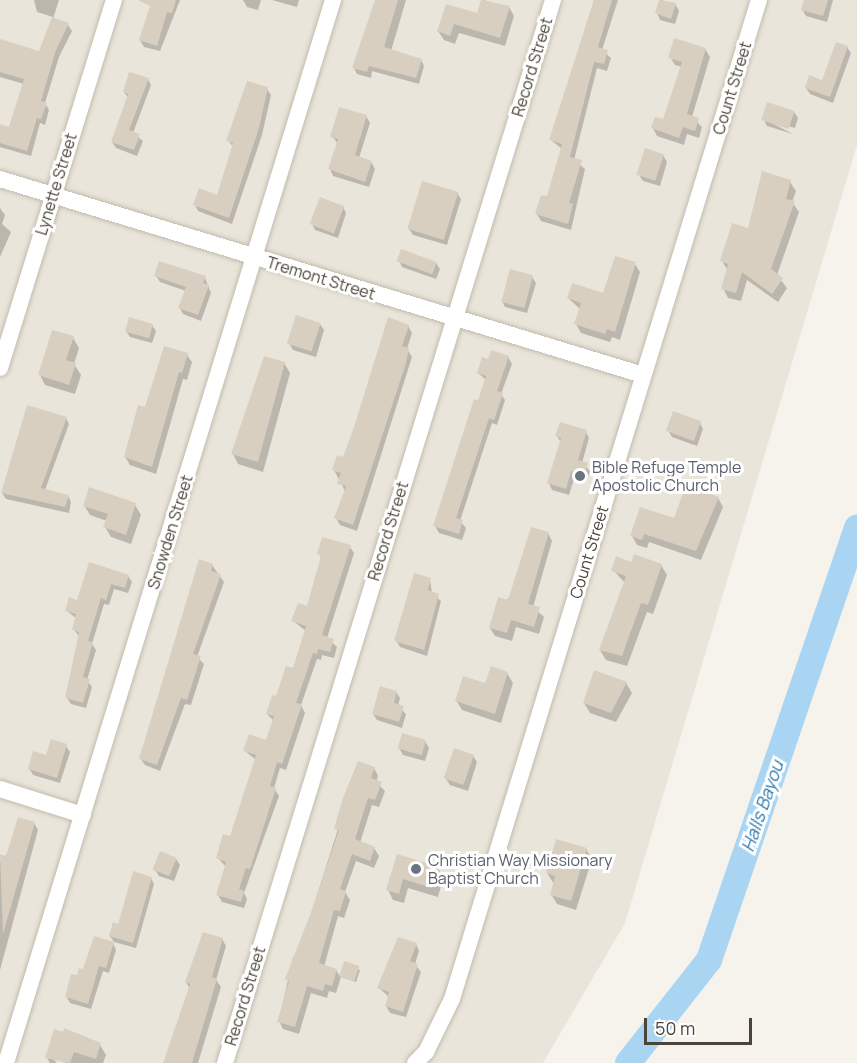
<!DOCTYPE html>
<html>
<head>
<meta charset="utf-8">
<style>
	body { margin:0 }
	#map { position:relative; width:857px; height:1063px; overflow:hidden; background:#f6f3ec; font-family:Manrope,sans-serif }
	div>[style] { position:absolute }
	[style*='--x'] { left:calc(var(--x)*1px); top:calc(var(--y)*1px); width:calc(var(--w)*1px); rotate:calc(var(--a)*1deg) }
	.residential>* { inset:0; background:#eae5da }
	.shadow>* { inset:0; background:#0003 }
	.river>* { height:26px; margin:-13px; padding:0 13px; transform-origin:13px; border-radius:13px; background:#a9d4f2 }
	.building>* { inset:0; background:#d8cfc1; transform-origin:0 0 }
	.roads { filter:drop-shadow(0 0 2px #c2bbae) drop-shadow(0 0 2px #c2bbae) }
	.street>* { height:16px; margin:-8px; padding:0 8px; transform-origin:8px; border-radius:8px; background:#fff }
	.dots>* { width:16px; height:16px; translate:-50% -50%; box-sizing:border-box; border:3px solid #fff; border-radius:50% }
	span { translate:-50% -50%; white-space:nowrap; text-align:center; line-height:1.15; -webkit-text-stroke:6px #fff; paint-order:stroke }
	.street-label { font-size:16px; color:#4b4439 }
	.worship-label { font-size:16px; color:#5b616d }
	.left { translate:0 -50%; text-align:left }
	.water-label { font-size:18px; color:#2e7ab2; font-style:italic }
	.scale { position:absolute; left:644px; top:1018px; width:108px; height:27px; box-sizing:border-box; border:3px solid #4b4439; border-top:0; padding-left:8px; font-size:18px; line-height:21px; white-space:nowrap; color:#4b4439; -webkit-text-stroke:4px #fff; paint-order:stroke }
</style>
</head>
<body>
<div id="map">
	<div class="residential">
		<div style="clip-path:polygon(0 0,857px 0,857px 145px,625px 923px,543px 1063px,0 1063px)"></div>
	</div>
	<div class="shadow">
		<div style="clip-path:polygon(34px 0,59px 0,53px 19px,68px 25px,72px 31px,59px 57px,45px 103px,49px 110px,45px 125px,40px 123px,31px 156px,0 147px,0 128px,10px 128px,24px 84px,0 77px,0 40px,40px 53px,53px 17px,37px 12px)"></div>
		<div style="clip-path:polygon(153px 0,180px 0,160px 51px,144px 47px,140px 40px)"></div>
		<div style="clip-path:polygon(243px 0,261px 0,258px 10px,247px 7px)"></div>
		<div style="clip-path:polygon(272px 0,299px 0,297px 7px)"></div>
		<div style="clip-path:polygon(378px 0,406px 0,391px 51px,421px 60px,424px 66px,419px 84px,372px 71px,371px 78px,357px 74px,354px 68px)"></div>
		<div style="clip-path:polygon(483px 0,509px 7px,514px 16px,505px 46px,459px 33px,455px 44px,444px 40px,438px 31px,447px 6px,478px 15px)"></div>
		<div style="clip-path:polygon(594px 0,618px 0,602px 50px,611px 58px,607px 71px,597px 68px,574px 160px,585px 169px,571px 230px,541px 221px,537px 214px,548px 198px,562px 149px,551px 140px)"></div>
		<div style="clip-path:polygon(661px 0,675px 4px,679px 11px,675px 24px,660px 20px,657px 13px)"></div>
		<div style="clip-path:polygon(805px 0,833px 0,827px 22px,806px 16px,802px 9px)"></div>
		<div style="clip-path:polygon(847px 47px,851px 53px,833px 103px,810px 94px,806px 88px,823px 82px)"></div>
		<div style="clip-path:polygon(705px 49px,710px 57px,692px 117px,702px 127px,699px 138px,687px 134px,684px 145px,657px 136px,653px 128px,664px 121px,682px 67px,675px 65px,670px 57px)"></div>
		<div style="clip-path:polygon(148px 79px,151px 85px,133px 133px,143px 141px,137px 156px,116px 148px,112px 142px,128px 98px,124px 92px)"></div>
		<div style="clip-path:polygon(267px 89px,271px 95px,262px 135px,232px 224px,198px 211px,195px 205px,217px 197px,233px 147px,228px 140px)"></div>
		<div style="clip-path:polygon(794px 112px,798px 118px,795px 128px,766px 120px,793px 134px,767px 126px,764px 120px)"></div>
		<div style="clip-path:polygon(366px 116px,370px 123px,359px 158px,371px 162px,375px 169px,369px 187px,333px 176px,330px 169px,338px 144px,332px 136px)"></div>
		<div style="clip-path:polygon(663px 155px,667px 162px,660px 186px,643px 181px,639px 175px)"></div>
		<div style="clip-path:polygon(790px 182px,796px 191px,792px 202px,799px 212px,777px 275px,787px 288px,778px 302px,747px 280px,741px 301px,728px 298px,723px 288px,728px 271px,722px 261px)"></div>
		<div style="clip-path:polygon(457px 193px,461px 199px,447px 245px,413px 235px,409px 229px)"></div>
		<div style="clip-path:polygon(343px 207px,346px 213px,338px 238px,315px 230px,312px 224px)"></div>
		<div style="clip-path:polygon(0 208px,5px 215px,2px 224px,11px 232px,0 257px)"></div>
		<div style="clip-path:polygon(399px 260px,436px 263px,440px 269px,436px 279px,402px 267px)"></div>
		<div style="clip-path:polygon(635px 264px,640px 272px,620px 340px,612px 337px,610px 342px,581px 333px,576px 324px,580px 309px,568px 298px,604px 295px)"></div>
		<div style="clip-path:polygon(156px 276px,205px 278px,211px 293px,201px 321px,183px 314px,180px 308px,186px 291px,160px 282px)"></div>
		<div style="clip-path:polygon(532px 277px,536px 283px,527px 313px,505px 307px,502px 301px)"></div>
		<div style="clip-path:polygon(320px 324px,324px 330px,316px 357px,293px 350px,289px 343px)"></div>
		<div style="clip-path:polygon(152px 325px,156px 331px,152px 343px,130px 337px,126px 331px)"></div>
		<div style="clip-path:polygon(408px 326px,412px 333px,407px 349px,412px 357px,357px 531px,340px 525px,336px 518px,345px 491px,334px 470px,344px 458px)"></div>
		<div style="clip-path:polygon(73px 338px,79px 348px,74px 364px,81px 375px,75px 394px,45px 385px,40px 375px)"></div>
		<div style="clip-path:polygon(187px 355px,192px 362px,187px 380px,183px 379px,156px 474px,130px 465px,125px 457px,146px 409px)"></div>
		<div style="clip-path:polygon(508px 357px,512px 364px,501px 394px,505px 400px,497px 425px,492px 423px,460px 521px,466px 528px,462px 540px,439px 533px,435px 526px,487px 381px,478px 373px,489px 361px)"></div>
		<div style="clip-path:polygon(284px 363px,290px 373px,263px 472px,238px 464px,233px 454px)"></div>
		<div style="clip-path:polygon(66px 418px,69px 424px,45px 490px,68px 496px,71px 502px,69px 513px,6px 499px,2px 493px)"></div>
		<div style="clip-path:polygon(700px 423px,703px 429px,697px 446px,672px 437px,668px 430px)"></div>
		<div style="clip-path:polygon(586px 432px,589px 438px,582px 463px,590px 471px,587px 480px,575px 476px,569px 495px,552px 490px,549px 483px,561px 443px,557px 436px)"></div>
		<div style="clip-path:polygon(718px 498px,723px 507px,701px 560px,649px 542px,647px 548px,637px 545px,632px 536px)"></div>
		<div style="clip-path:polygon(84px 505px,135px 505px,141px 515px,131px 544px,111px 537px,105px 527px,107px 521px,90px 515px)"></div>
		<div style="clip-path:polygon(548px 533px,552px 541px,533px 607px,544px 617px,539px 634px,516px 627px,512px 641px,495px 636px,490px 628px)"></div>
		<div style="clip-path:polygon(350px 547px,354px 553px,327px 638px,337px 647px,334px 658px,322px 655px,321px 660px,317px 659px,301px 705px,305px 713px,286px 770px,280px 768px,274px 788px,279px 796px,244px 893px,247px 899px,244px 908px,222px 902px,218px 895px,226px 867px,218px 858px,231px 838px,256px 760px,245px 751px,267px 742px,274px 721px,267px 714px,294px 670px,306px 631px,293px 621px,308px 608px,322px 559px,319px 554px)"></div>
		<div style="clip-path:polygon(90px 564px,128px 576px,132px 582px,128px 593px,114px 589px,109px 605px,104px 604px,92px 644px,96px 650px,87px 680px,92px 687px,86px 708px,71px 704px,67px 698px,79px 636px,73px 629px,77px 619px,67px 611px,78px 602px)"></div>
		<div style="clip-path:polygon(212px 565px,224px 582px,197px 657px,204px 664px,191px 705px,185px 704px,160px 771px,145px 765px,141px 759px)"></div>
		<div style="clip-path:polygon(661px 565px,667px 575px,653px 614px,647px 612px,627px 666px,606px 660px,600px 650px,625px 583px,613px 570px)"></div>
		<div style="clip-path:polygon(430px 580px,432px 593px,441px 601px,427px 656px,400px 647px,396px 640px)"></div>
		<div style="clip-path:polygon(507px 673px,513px 683px,501px 723px,462px 710px,456px 700px)"></div>
		<div style="clip-path:polygon(626px 683px,632px 693px,616px 722px,590px 713px,584px 703px)"></div>
		<div style="clip-path:polygon(396px 692px,400px 698px,398px 706px,406px 714px,402px 728px,377px 720px,373px 714px)"></div>
		<div style="clip-path:polygon(425px 741px,429px 748px,425px 761px,403px 755px,399px 748px)"></div>
		<div style="clip-path:polygon(66px 746px,70px 752px,60px 783px,33px 775px,29px 768px)"></div>
		<div style="clip-path:polygon(473px 756px,477px 762px,468px 791px,450px 785px,446px 779px)"></div>
		<div style="clip-path:polygon(359px 763px,374px 768px,378px 776px,376px 782px,385px 791px,379px 807px,372px 805px,360px 843px,374px 848px,379px 856px,374px 868px,356px 861px,345px 892px,350px 900px,344px 918px,338px 916px,324px 967px,336px 970px,341px 978px,345px 963px,360px 970px,356px 982px,341px 977px,336px 993px,329px 991px,327px 998px,311px 993px,299px 1034px,283px 1029px,279px 1021px,293px 957px,297px 958px)"></div>
		<div style="clip-path:polygon(34px 823px,38px 830px,0 970px,0 862px)"></div>
		<div style="clip-path:polygon(586px 849px,592px 859px,576px 910px,557px 904px,551px 894px,554px 884px,547px 873px)"></div>
		<div style="clip-path:polygon(398px 856px,438px 868px,443px 878px,438px 897px,408px 888px,404px 903px,393px 900px,388px 890px)"></div>
		<div style="clip-path:polygon(176px 859px,180px 865px,174px 881px,159px 876px,155px 870px)"></div>
		<div style="clip-path:polygon(151px 878px,154px 884px,136px 948px,114px 942px,110px 936px)"></div>
		<div style="clip-path:polygon(222px 939px,226px 946px,216px 980px,221px 987px,198px 1063px,165px 1063px,190px 989px,186px 982px)"></div>
		<div style="clip-path:polygon(113px 943px,116px 950px,109px 973px,103px 971px,91px 1009px,70px 1003px,66px 996px,78px 977px)"></div>
		<div style="clip-path:polygon(416px 944px,419px 951px,415px 964px,421px 972px,406px 1017px,390px 1013px,386px 1006px,389px 997px,379px 988px)"></div>
		<div style="clip-path:polygon(55px 1031px,79px 1034px,83px 1040px,100px 1045px,106px 1055px,103px 1063px,67px 1063px,53px 1059px,57px 1063px,50px 1063px,47px 1058px)"></div>
	</div>
	<div class="river">
		<div style="--x:628;--y:1063;--w:131;--a:-51.8"></div>
		<div style="--x:709;--y:960;--w:457;--a:-71.1"></div>
	</div>
	<div class="building">
		<div style="clip-path:polygon(138px 0,176px 0,172px 13px,167px 12px,157px 46px,139px 40px,150px 6px)"></div>
		<div style="clip-path:polygon(375px 0,398px 0,384px 47px,422px 59px,416px 78px,369px 66px,367px 72px,352px 68px)"></div>
		<div style="clip-path:polygon(481px 0,510px 6px,500px 38px,454px 24px,450px 36px,437px 31px,446px 4px,477px 13px)"></div>
		<div style="clip-path:polygon(594px 0,612px 0,598px 47px,608px 50px,604px 64px,594px 62px,570px 157px,582px 160px,569px 203px,573px 204px,568px 224px,535px 214px,541px 195px,547px 196px,562px 144px,549px 140px)"></div>
		<div style="clip-path:polygon(659px 0,676px 3px,671px 19px,655px 13px)"></div>
		<div style="clip-path:polygon(804px 0,828px 0,823px 16px,801px 10px)"></div>
		<div style="clip-path:polygon(52px 17px,69px 23px,56px 50px,41px 101px,47px 103px,41px 119px,37px 118px,27px 151px,0 143px,0 124px,9px 127px,24px 79px,0 72px,0 39px,39px 51px)"></div>
		<div style="clip-path:polygon(674px 38px,706px 48px,687px 114px,699px 118px,695px 131px,683px 127px,679px 138px,651px 128px,655px 117px,663px 119px,682px 62px,668px 58px)"></div>
		<div style="clip-path:polygon(836px 42px,848px 46px,830px 97px,805px 88px,809px 75px,822px 80px)"></div>
		<div style="clip-path:polygon(129px 72px,149px 78px,129px 130px,140px 134px,134px 150px,111px 142px,128px 94px,123px 92px)"></div>
		<div style="clip-path:polygon(247px 81px,268px 87px,259px 128px,229px 218px,193px 205px,199px 188px,217px 195px,233px 143px,226px 141px)"></div>
		<div style="left:767px;top:102px;width:29px;height:19px;rotate:18deg"></div>
		<div style="clip-path:polygon(339px 107px,367px 115px,355px 155px,372px 161px,365px 182px,328px 169px,338px 139px,330px 137px)"></div>
		<div style="left:645px;top:148px;width:20px;height:28px;rotate:18deg"></div>
		<div style="clip-path:polygon(762px 171px,791px 180px,786px 199px,795px 201px,771px 269px,783px 278px,772px 294px,742px 272px,736px 293px,721px 289px,728px 264px,720px 261px,732px 223px,748px 228px)"></div>
		<div style="left:422px;top:181px;width:38px;height:50px;rotate:17deg"></div>
		<div style="left:320px;top:197px;width:26px;height:29px;rotate:21deg"></div>
		<div style="left:401px;top:249px;width:38px;height:13px;rotate:20deg"></div>
		<div style="clip-path:polygon(615px 256px,636px 262px,615px 332px,607px 329px,605px 334px,574px 324px,581px 303px,567px 298px,572px 283px,603px 293px)"></div>
		<div style="clip-path:polygon(159px 261px,206px 276px,203px 283px,209px 285px,198px 315px,178px 308px,186px 287px,154px 276px)"></div>
		<div style="left:510px;top:269px;width:24px;height:34px;rotate:15deg"></div>
		<div style="left:296px;top:315px;width:26px;height:30px;rotate:18deg"></div>
		<div style="left:129px;top:317px;width:25px;height:15px;rotate:16deg"></div>
		<div style="clip-path:polygon(388px 317px,409px 325px,402px 346px,409px 348px,406px 363px,353px 525px,334px 518px,346px 486px,337px 484px,341px 473px,332px 470px,337px 455px,343px 457px,354px 427px)"></div>
		<div style="clip-path:polygon(52px 330px,74px 336px,66px 360px,76px 363px,69px 385px,38px 375px)"></div>
		<div style="clip-path:polygon(164px 346px,188px 353px,182px 373px,179px 372px,152px 467px,124px 457px,138px 405px,145px 407px)"></div>
		<div style="clip-path:polygon(491px 350px,509px 356px,497px 391px,503px 393px,494px 420px,489px 418px,456px 518px,463px 520px,459px 534px,433px 526px,474px 399px,478px 400px,486px 376px,477px 373px,482px 357px,488px 359px)"></div>
		<div style="clip-path:polygon(264px 356px,285px 362px,258px 462px,231px 454px)"></div>
		<div style="clip-path:polygon(27px 405px,67px 417px,41px 488px,69px 495px,65px 507px,1px 493px)"></div>
		<div style="left:673px;top:411px;width:30px;height:21px;rotate:20deg"></div>
		<div style="clip-path:polygon(560px 422px,587px 430px,578px 460px,588px 463px,584px 475px,571px 471px,566px 489px,547px 483px,561px 438px,555px 436px)"></div>
		<div style="clip-path:polygon(686px 485px,719px 497px,696px 551px,644px 534px,642px 540px,630px 536px,640px 507px,674px 518px)"></div>
		<div style="clip-path:polygon(89px 487px,136px 503px,126px 535px,103px 527px,108px 514px,83px 506px)"></div>
		<div style="clip-path:polygon(531px 527px,549px 532px,528px 604px,540px 607px,534px 627px,511px 620px,507px 633px,489px 628px,498px 597px,508px 600px)"></div>
		<div style="clip-path:polygon(322px 537px,351px 545px,322px 635px,334px 639px,330px 652px,318px 649px,317px 654px,313px 653px,296px 703px,302px 704px,282px 764px,277px 762px,270px 786px,276px 788px,250px 869px,246px 868px,239px 889px,244px 891px,241px 902px,216px 895px,226px 862px,216px 858px,223px 834px,230px 836px,256px 755px,243px 751px,249px 734px,266px 740px,274px 716px,266px 714px,272px 695px,276px 696px,286px 666px,293px 668px,306px 626px,291px 621px,298px 603px,307px 606px,321px 556px,317px 554px)"></div>
		<div style="clip-path:polygon(634px 554px,662px 564px,648px 605px,641px 603px,622px 656px,599px 650px,626px 576px,611px 571px,616px 556px,631px 562px)"></div>
		<div style="clip-path:polygon(199px 559px,213px 564px,211px 571px,221px 574px,193px 654px,201px 656px,187px 700px,181px 698px,157px 765px,139px 759px)"></div>
		<div style="clip-path:polygon(89px 562px,129px 575px,125px 588px,111px 584px,106px 600px,101px 598px,88px 641px,93px 642px,83px 677px,90px 679px,83px 703px,65px 698px,79px 632px,72px 630px,76px 614px,65px 611px,69px 597px,77px 600px)"></div>
		<div style="clip-path:polygon(414px 573px,431px 578px,428px 590px,439px 594px,424px 650px,394px 641px)"></div>
		<div style="clip-path:polygon(491px 666px,508px 672px,495px 714px,455px 701px,463px 676px,485px 683px)"></div>
		<div style="clip-path:polygon(594px 670px,627px 682px,611px 713px,583px 703px)"></div>
		<div style="clip-path:polygon(380px 686px,397px 691px,394px 703px,404px 706px,399px 722px,372px 714px)"></div>
		<div style="left:402px;top:733px;width:25px;height:16px;rotate:16deg"></div>
		<div style="clip-path:polygon(51px 739px,67px 744px,57px 778px,28px 769px,33px 751px,46px 755px)"></div>
		<div style="left:454px;top:748px;width:21px;height:32px;rotate:19deg"></div>
		<div style="clip-path:polygon(358px 761px,375px 767px,371px 778px,382px 782px,375px 800px,368px 798px,355px 839px,375px 847px,370px 861px,352px 854px,340px 889px,346px 891px,340px 911px,334px 910px,319px 963px,337px 969px,332px 986px,325px 984px,323px 991px,307px 986px,295px 1027px,277px 1022px,289px 981px,285px 979px,310px 915px,339px 830px,334px 829px,343px 798px)"></div>
		<div style="clip-path:polygon(18px 817px,35px 822px,3px 934px,0 854px,6px 856px)"></div>
		<div style="clip-path:polygon(556px 839px,587px 848px,571px 901px,550px 895px,555px 876px,546px 873px)"></div>
		<div style="left:160px;top:851px;width:18px;height:20px;rotate:22deg"></div>
		<div style="clip-path:polygon(397px 854px,439px 867px,432px 888px,403px 879px,399px 894px,386px 890px)"></div>
		<div style="clip-path:polygon(133px 871px,152px 877px,133px 943px,109px 936px,113px 922px,118px 924px)"></div>
		<div style="clip-path:polygon(203px 932px,223px 938px,212px 977px,217px 979px,192px 1063px,163px 1063px,190px 984px,185px 982px)"></div>
		<div style="clip-path:polygon(94px 936px,114px 942px,106px 968px,99px 966px,88px 1004px,65px 997px,71px 974px,77px 975px,79px 968px,83px 969px)"></div>
		<div style="clip-path:polygon(398px 937px,417px 943px,410px 961px,418px 964px,403px 1012px,385px 1006px,389px 992px,377px 988px)"></div>
		<div style="left:344px;top:961px;width:16px;height:16px;rotate:18deg"></div>
		<div style="clip-path:polygon(64px 1028px,101px 1043px,96px 1059px,74px 1052px,70px 1063px,45px 1058px,54px 1029px,63px 1032px)"></div>
	</div>
	<div class="roads">
		<div class="street">
			<div style="--x:0;--y:179;--w:672;--a:16.95"></div>
			<div style="--x:0;--y:368;--w:385;--a:-72.8"></div>
			<div style="--x:0;--y:789;--w:87;--a:17.4"></div>
			<div style="--x:6;--y:1063;--w:1112;--a:-72.9"></div>
			<div style="--x:225;--y:1063;--w:1112;--a:-72.85"></div>
			<div style="--x:415;--y:1063;--w:16;--a:-45"></div>
			<div style="--x:426;--y:1052;--w:59;--a:-63.9"></div>
			<div style="--x:452;--y:999;--w:1045;--a:-72.92"></div>
		</div>
	</div>
	<div class="dots">
		<div style="left:580px;top:476px;background:#6b7280"></div>
		<div style="left:416px;top:869px;background:#6b7280"></div>
	</div>
	<div class="street-label">
		<span style="left:532px;top:67px;rotate:-73deg">Record Street</span>
		<span style="left:732px;top:88px;rotate:-73deg">Count Street</span>
		<span style="left:56px;top:184px;rotate:-73deg">Lynette Street</span>
		<span style="left:321px;top:278px;rotate:17deg">Tremont Street</span>
		<span style="left:388px;top:531px;rotate:-73deg">Record Street</span>
		<span style="left:170px;top:532px;rotate:-73deg">Snowden Street</span>
		<span style="left:589px;top:552px;rotate:-73deg">Count Street</span>
		<span style="left:245px;top:996px;rotate:-73deg">Record Street</span>
	</div>
	<div class="worship-label">
		<span class="left" style="left:592px;top:476px">Bible Refuge Temple<br>Apostolic Church</span>
		<span class="left" style="left:428px;top:869px">Christian Way Missionary<br>Baptist Church</span>
	</div>
	<div class="water-label">
		<span style="left:762px;top:806px;rotate:-71deg">Halls Bayou</span>
	</div>
	<div class="scale">50 m</div>
</div>
</body>
</html>
